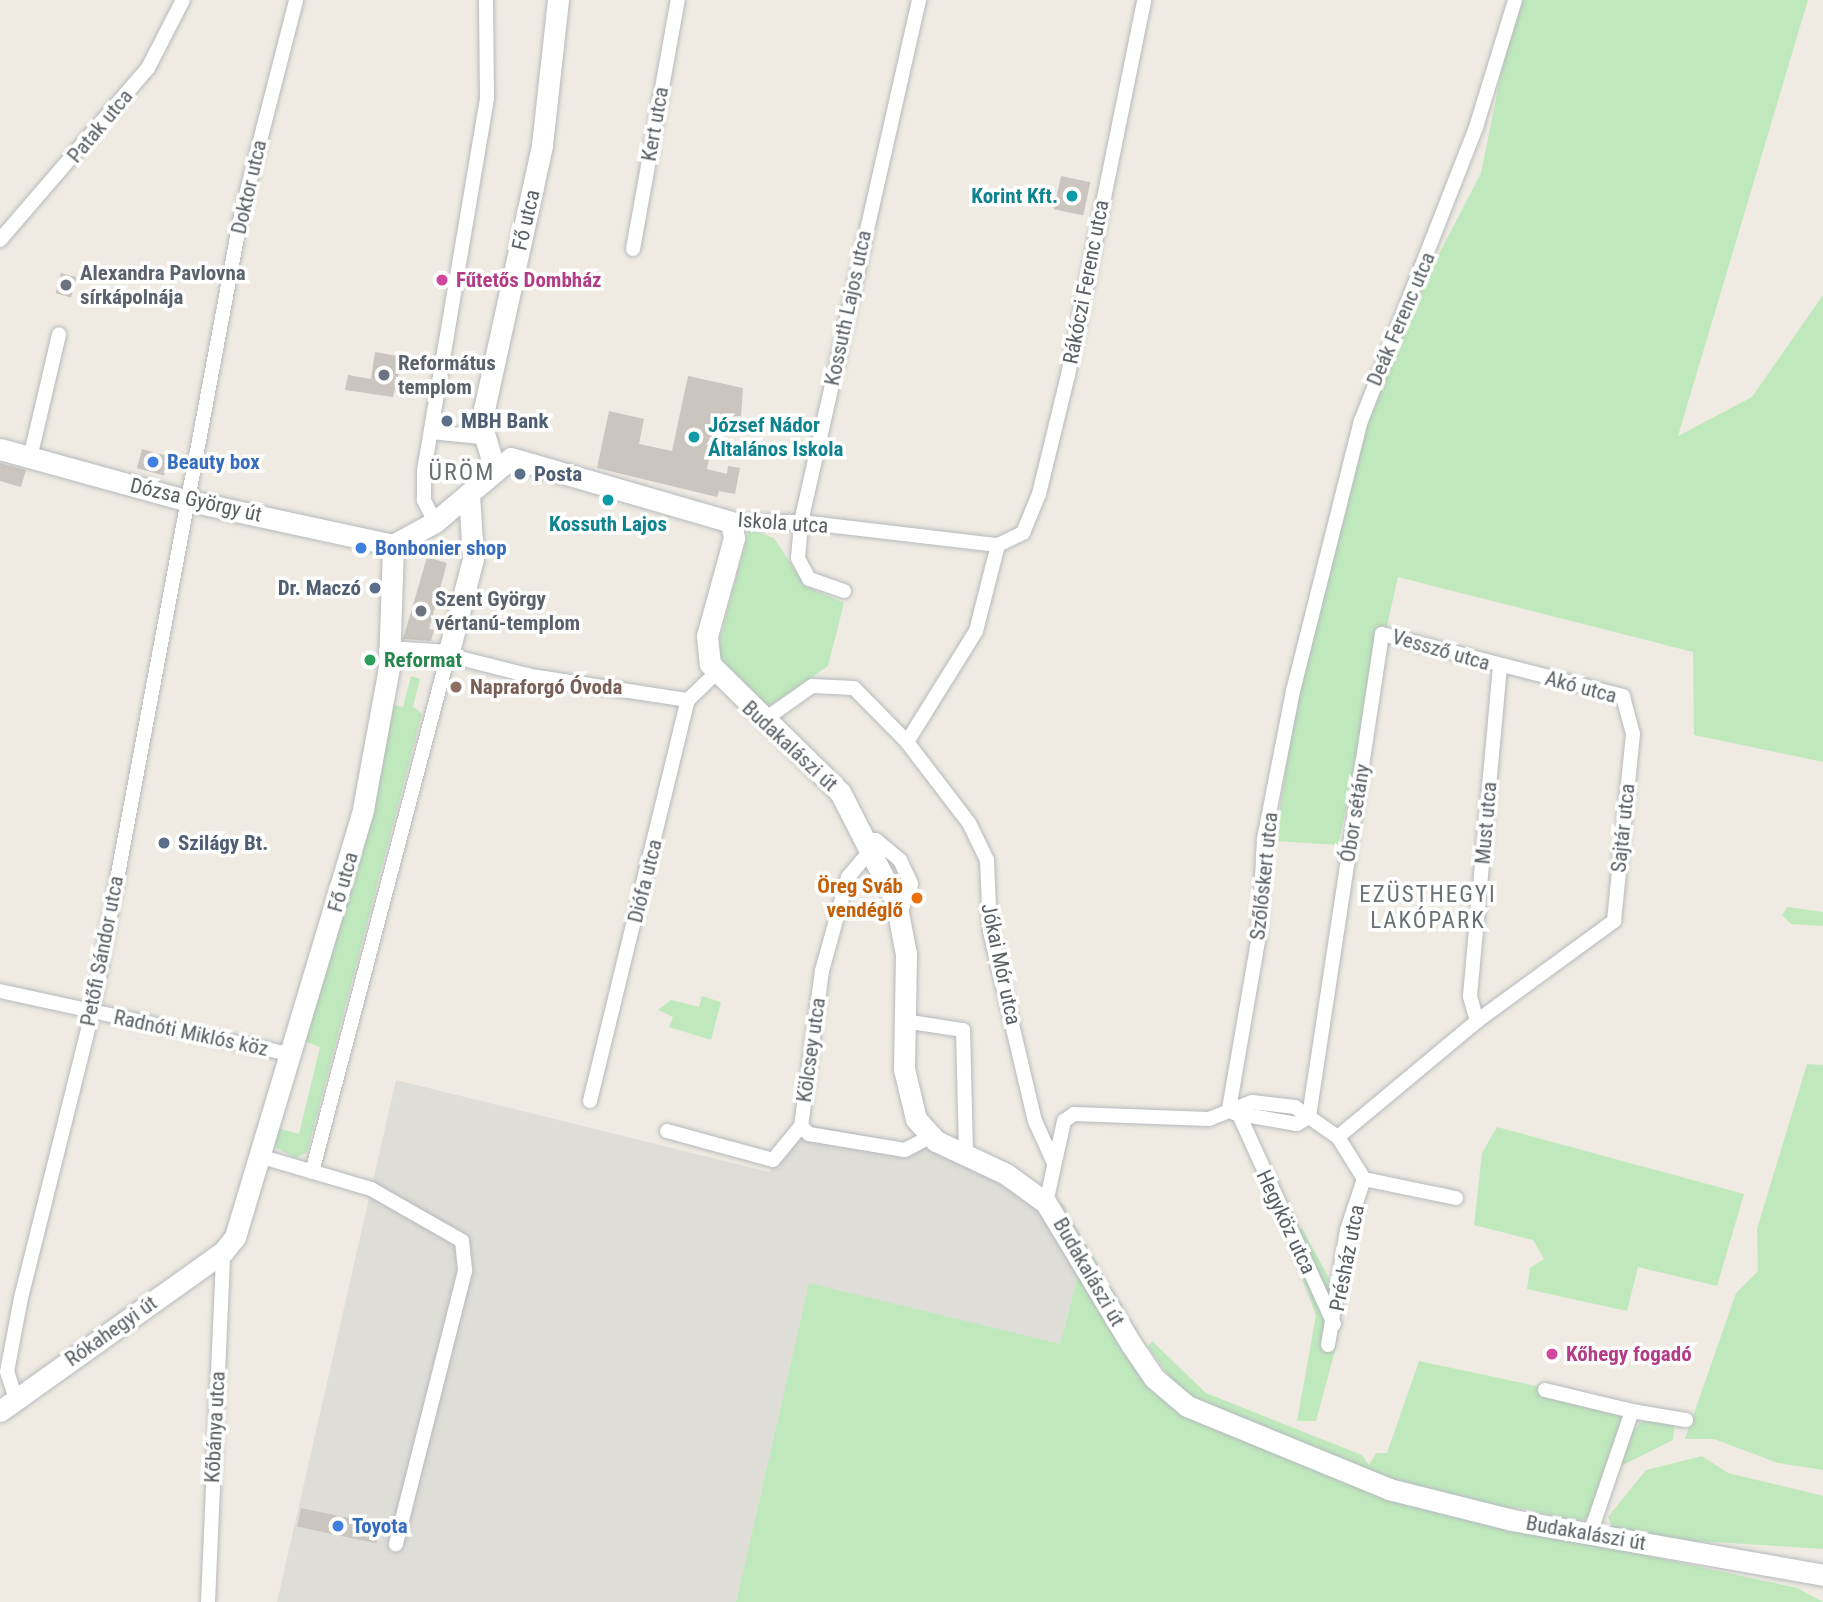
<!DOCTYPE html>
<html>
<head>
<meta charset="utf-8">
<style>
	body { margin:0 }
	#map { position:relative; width:1823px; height:1602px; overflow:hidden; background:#efebe2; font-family:"Roboto Condensed",sans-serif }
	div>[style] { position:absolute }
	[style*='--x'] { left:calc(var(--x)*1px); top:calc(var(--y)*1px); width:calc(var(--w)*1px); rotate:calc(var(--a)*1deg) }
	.industrial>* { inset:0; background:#dfddd7 }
	.green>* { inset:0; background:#bfe9bc }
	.building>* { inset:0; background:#cac5bf; transform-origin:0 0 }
	.roads { filter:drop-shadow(0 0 2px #b5b9be) drop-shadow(0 0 2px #b5b9be) }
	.street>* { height:14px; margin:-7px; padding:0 7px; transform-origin:7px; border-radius:7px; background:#fff }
	.secondary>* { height:21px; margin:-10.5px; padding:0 10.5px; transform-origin:10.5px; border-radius:10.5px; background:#fff }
	.dots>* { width:19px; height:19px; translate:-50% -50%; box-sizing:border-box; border:4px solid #fff; border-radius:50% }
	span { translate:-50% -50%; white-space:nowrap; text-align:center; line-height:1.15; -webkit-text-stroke:7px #fff; paint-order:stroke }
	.street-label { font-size:21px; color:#5a6065 }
	.culture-label { font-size:21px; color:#0d838f; font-weight:700 }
	.right { translate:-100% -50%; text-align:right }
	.left { translate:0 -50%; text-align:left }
	.worship-label { font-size:21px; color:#5b616d; font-weight:700 }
	.hotel-label { font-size:21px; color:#b23c85; font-weight:700 }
	.service-label { font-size:21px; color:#4e5e75; font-weight:700 }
	.shop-label { font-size:21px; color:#366cbe; font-weight:700 }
	.leisure-label { font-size:21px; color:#27864d; font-weight:700 }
	.education-label { font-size:21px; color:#785e54; font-weight:700 }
	.food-label { font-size:21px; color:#c56008; font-weight:700 }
	.neighbourhood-label { font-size:23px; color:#6b7277; letter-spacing:2px }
	.quarter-label { font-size:24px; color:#6b7277; letter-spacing:2px }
</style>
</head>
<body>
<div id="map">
	<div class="industrial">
		<div style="clip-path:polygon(396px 1080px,769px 1172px,812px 1125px,903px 1142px,934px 1128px,1019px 1171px,1064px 1205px,1086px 1245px,1060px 1344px,809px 1284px,736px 1602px,277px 1602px)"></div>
	</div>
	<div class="green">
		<div style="clip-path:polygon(1516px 0,1808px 0,1678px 436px,1752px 397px,1823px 295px,1823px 762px,1694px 735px,1693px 652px,1398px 577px,1338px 845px,1275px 841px,1305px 644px,1383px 362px,1481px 173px)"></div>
		<div style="clip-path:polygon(749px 529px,774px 538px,805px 586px,844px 603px,828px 666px,768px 707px,731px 676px,717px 650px)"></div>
		<div style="clip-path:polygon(411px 676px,420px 679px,413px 706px,422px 714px,307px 1152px,296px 1158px,276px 1148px,274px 1127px,299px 1134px,320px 1047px,304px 1041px,389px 704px,403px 707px)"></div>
		<div style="clip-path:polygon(1787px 907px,1823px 912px,1823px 926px,1791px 924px,1782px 915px)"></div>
		<div style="clip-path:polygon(702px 996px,721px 1002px,711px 1040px,669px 1027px,673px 1017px,658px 1010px,671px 1000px,699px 1007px)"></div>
		<div style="clip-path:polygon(1807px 1064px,1823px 1065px,1823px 1470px,1778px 1463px,1714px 1439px,1685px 1439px,1736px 1293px,1758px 1271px,1757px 1229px)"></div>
		<div style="clip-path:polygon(1497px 1127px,1744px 1194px,1717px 1286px,1638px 1267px,1627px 1311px,1527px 1289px,1530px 1268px,1544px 1259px,1533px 1240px,1474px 1225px,1482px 1153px)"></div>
		<div style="clip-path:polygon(1302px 1228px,1338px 1295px,1336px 1347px,1316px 1421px,1297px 1421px,1316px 1315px,1286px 1235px)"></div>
		<div style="clip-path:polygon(1086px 1245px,1160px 1372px,1171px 1378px,1148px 1347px,1152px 1341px,1206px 1393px,1362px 1455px,1369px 1465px,1376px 1453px,1387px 1453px,1419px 1361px,1536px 1386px,1545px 1394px,1624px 1415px,1592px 1516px,1577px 1522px,1526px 1509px,1390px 1500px,1797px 1588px,1823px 1602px,736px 1602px,809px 1283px,1060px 1344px)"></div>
		<div style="clip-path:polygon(1642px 1421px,1675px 1423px,1673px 1440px,1621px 1466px,1631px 1433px)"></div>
		<div style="clip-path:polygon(1702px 1456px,1728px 1473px,1823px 1496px,1823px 1549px,1667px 1539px,1613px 1528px,1608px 1517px,1646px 1470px)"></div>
	</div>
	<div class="building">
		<div style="left:1061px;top:176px;width:30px;height:34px;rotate:12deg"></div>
		<div style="left:61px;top:273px;width:16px;height:21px;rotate:15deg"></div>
		<div style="clip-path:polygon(375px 352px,403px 357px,393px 397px,345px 390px,348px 375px,371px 379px)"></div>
		<div style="clip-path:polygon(688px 376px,743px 388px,741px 416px,718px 417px,707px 469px,727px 474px,728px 466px,740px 468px,735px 494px,719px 491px,717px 497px,597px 468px,609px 411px,644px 419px,639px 444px,672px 451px)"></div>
		<div style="left:142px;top:449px;width:28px;height:20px;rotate:15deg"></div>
		<div style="clip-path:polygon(0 463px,26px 470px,21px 487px,0 481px)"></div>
		<div style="clip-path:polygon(427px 557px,447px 563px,429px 629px,434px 630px,431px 641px,403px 639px)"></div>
		<div style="left:301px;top:1508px;width:81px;height:19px;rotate:12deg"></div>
	</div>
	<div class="roads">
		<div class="street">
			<div style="--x:0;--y:240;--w:227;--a:-49.3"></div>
			<div style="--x:148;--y:68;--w:76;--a:-62.8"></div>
			<div style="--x:633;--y:249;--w:253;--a:-79.8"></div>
			<div style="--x:431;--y:432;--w:50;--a:5.7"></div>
			<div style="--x:30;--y:458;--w:127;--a:-76.8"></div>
			<div style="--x:435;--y:522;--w:25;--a:-117"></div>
			<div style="--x:424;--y:500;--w:29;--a:-90"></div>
			<div style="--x:424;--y:471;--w:378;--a:-80.4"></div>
			<div style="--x:487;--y:98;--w:98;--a:-90.6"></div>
			<div style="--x:731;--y:522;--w:70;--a:0"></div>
			<div style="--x:801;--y:522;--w:198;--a:6.7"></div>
			<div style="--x:998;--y:545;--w:28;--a:-26"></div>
			<div style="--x:1023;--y:533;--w:42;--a:-67.7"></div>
			<div style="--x:1039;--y:494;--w:122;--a:-76.3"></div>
			<div style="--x:1068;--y:375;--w:383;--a:-78.5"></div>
			<div style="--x:844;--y:591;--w:37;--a:-161"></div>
			<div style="--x:809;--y:579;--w:24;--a:-118"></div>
			<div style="--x:798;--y:558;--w:36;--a:-85"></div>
			<div style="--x:801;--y:522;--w:535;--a:-77.26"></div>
			<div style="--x:764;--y:720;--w:59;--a:-35.3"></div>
			<div style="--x:812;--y:686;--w:42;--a:2.7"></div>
			<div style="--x:854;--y:688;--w:76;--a:45.5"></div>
			<div style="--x:907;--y:742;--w:102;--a:52.6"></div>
			<div style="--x:969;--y:823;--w:41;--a:64.1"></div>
			<div style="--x:987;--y:860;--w:71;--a:87.6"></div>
			<div style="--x:990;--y:931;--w:195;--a:76.7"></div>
			<div style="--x:1035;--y:1121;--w:46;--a:65.7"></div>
			<div style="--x:907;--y:742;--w:131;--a:-58.1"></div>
			<div style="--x:976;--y:631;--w:89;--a:-75.7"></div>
			<div style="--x:865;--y:841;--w:11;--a:-5"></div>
			<div style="--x:876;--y:840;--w:31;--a:40"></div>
			<div style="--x:900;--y:860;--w:26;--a:65"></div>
			<div style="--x:911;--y:884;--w:32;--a:110"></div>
			<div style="--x:870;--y:851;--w:34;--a:130"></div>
			<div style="--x:848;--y:877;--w:98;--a:105.5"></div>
			<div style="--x:822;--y:971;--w:156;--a:97.7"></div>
			<div style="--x:801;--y:1126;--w:11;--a:45"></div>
			<div style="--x:809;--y:1134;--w:97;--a:9.5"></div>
			<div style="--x:905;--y:1150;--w:27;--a:-28"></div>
			<div style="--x:0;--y:991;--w:297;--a:12.3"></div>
			<div style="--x:904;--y:1021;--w:60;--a:8.7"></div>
			<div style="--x:963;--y:1030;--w:126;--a:88.6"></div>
			<div style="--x:1477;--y:1021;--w:26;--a:-106"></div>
			<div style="--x:1470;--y:996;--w:330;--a:-84.8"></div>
			<div style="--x:590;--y:1101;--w:413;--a:-76.3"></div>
			<div style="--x:688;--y:700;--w:39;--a:-44"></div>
			<div style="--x:1229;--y:1109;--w:177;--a:-80.2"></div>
			<div style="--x:1259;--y:935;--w:96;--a:-87"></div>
			<div style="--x:1264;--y:839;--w:151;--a:-78.9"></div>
			<div style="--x:1293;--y:691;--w:278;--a:-75.9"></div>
			<div style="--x:1361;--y:421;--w:316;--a:-68.6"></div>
			<div style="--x:1476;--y:127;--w:133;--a:-72.9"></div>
			<div style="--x:1234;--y:1113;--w:64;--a:9.9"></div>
			<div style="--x:1297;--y:1124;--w:14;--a:-30"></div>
			<div style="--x:1241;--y:1119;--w:225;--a:65.6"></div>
			<div style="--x:667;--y:1131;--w:110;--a:15.3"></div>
			<div style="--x:773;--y:1160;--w:44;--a:-50.5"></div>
			<div style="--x:259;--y:1156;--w:117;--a:16.4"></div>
			<div style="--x:371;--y:1189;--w:105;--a:29.7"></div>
			<div style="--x:462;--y:1241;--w:30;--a:84"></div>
			<div style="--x:465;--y:1271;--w:282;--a:104.2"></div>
			<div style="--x:312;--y:1172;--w:535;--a:-75.26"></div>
			<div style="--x:448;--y:655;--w:86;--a:14.2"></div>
			<div style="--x:531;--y:676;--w:159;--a:8.7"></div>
			<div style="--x:1364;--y:1179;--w:94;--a:11.7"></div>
			<div style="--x:1046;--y:1203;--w:84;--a:-77.6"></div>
			<div style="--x:1064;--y:1121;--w:12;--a:-35"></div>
			<div style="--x:1074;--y:1114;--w:135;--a:2.1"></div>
			<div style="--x:1209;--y:1119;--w:46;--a:-21.6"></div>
			<div style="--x:1252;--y:1102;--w:43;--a:6.6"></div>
			<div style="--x:1295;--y:1107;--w:17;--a:36"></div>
			<div style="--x:1309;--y:1117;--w:35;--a:35"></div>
			<div style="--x:1338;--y:1137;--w:181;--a:-39.8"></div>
			<div style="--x:1477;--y:1021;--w:170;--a:-36.1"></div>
			<div style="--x:1614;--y:921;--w:188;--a:-84.2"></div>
			<div style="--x:1633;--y:734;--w:39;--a:-105"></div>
			<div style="--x:1623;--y:696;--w:249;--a:-165.6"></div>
			<div style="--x:1382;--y:634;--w:488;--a:98.6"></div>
			<div style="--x:1328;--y:1345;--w:117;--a:-80.6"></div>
			<div style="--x:1347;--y:1230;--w:54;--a:-71.6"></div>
			<div style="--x:1364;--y:1179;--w:49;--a:-121.8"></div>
			<div style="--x:1545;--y:1390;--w:89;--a:13.6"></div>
			<div style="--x:1632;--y:1411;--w:130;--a:108.9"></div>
			<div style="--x:15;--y:1396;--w:25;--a:-108"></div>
			<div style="--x:7;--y:1372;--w:75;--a:-79.3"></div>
			<div style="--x:21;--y:1298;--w:294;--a:-76"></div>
			<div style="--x:92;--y:1013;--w:816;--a:-79.41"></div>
			<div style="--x:242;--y:211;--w:218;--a:-75.6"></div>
			<div style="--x:1632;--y:1411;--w:55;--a:9.5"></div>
			<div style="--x:208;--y:1602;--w:350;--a:-87.5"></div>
		</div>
		<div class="secondary">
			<div style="--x:0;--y:449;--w:192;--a:15.4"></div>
			<div style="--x:185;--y:500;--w:213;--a:12.2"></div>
			<div style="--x:494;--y:467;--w:46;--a:-106.5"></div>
			<div style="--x:481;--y:423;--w:285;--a:-77.6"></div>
			<div style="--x:542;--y:145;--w:146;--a:-83.7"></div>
			<div style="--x:393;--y:545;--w:48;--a:-28.7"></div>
			<div style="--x:435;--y:522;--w:99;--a:-40.1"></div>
			<div style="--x:511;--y:458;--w:229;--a:16.2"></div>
			<div style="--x:731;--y:522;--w:16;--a:79"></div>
			<div style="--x:734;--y:538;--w:102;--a:105.4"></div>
			<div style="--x:707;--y:636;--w:28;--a:84"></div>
			<div style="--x:710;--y:664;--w:182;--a:44.6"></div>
			<div style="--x:840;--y:792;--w:123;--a:63"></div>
			<div style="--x:896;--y:902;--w:53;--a:79.1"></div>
			<div style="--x:906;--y:954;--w:115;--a:91"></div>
			<div style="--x:904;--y:1069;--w:51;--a:76.5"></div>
			<div style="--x:916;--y:1119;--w:30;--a:48"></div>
			<div style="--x:936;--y:1141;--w:77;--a:25.2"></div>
			<div style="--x:1006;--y:1174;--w:49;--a:35.9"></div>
			<div style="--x:1046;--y:1203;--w:165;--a:58.9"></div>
			<div style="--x:1131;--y:1344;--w:41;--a:55.9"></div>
			<div style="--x:1154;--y:1378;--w:43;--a:40.3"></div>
			<div style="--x:1187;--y:1406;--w:218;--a:22.3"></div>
			<div style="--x:1389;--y:1489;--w:127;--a:14.1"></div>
			<div style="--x:1512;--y:1520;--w:316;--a:10"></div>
			<div style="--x:389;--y:651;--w:59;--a:3.9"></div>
			<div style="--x:448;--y:655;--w:99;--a:-75.4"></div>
			<div style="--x:473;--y:559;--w:66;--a:-93.5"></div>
			<div style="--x:0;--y:1411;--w:274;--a:-35.5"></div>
			<div style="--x:223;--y:1252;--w:19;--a:-51"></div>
			<div style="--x:235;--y:1237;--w:447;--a:-73.3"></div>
			<div style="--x:363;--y:809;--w:144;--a:-79.6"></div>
			<div style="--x:389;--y:667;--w:122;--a:-88.1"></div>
		</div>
	</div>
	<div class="dots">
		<div style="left:1072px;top:196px;background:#0f9aa8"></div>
		<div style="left:442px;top:280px;background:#d1479c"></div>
		<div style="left:66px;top:285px;background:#6b7280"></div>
		<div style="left:384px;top:375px;background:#6b7280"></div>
		<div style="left:447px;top:421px;background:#5c6f8a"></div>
		<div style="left:694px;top:437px;background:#0f9aa8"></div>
		<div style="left:153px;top:462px;background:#3f7fe0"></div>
		<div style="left:520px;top:474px;background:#5c6f8a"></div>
		<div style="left:608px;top:500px;background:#0f9aa8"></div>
		<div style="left:361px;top:548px;background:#3f7fe0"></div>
		<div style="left:375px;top:588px;background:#5c6f8a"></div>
		<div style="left:421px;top:611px;background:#6b7280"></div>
		<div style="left:370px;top:660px;background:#2e9e5b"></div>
		<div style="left:456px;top:687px;background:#8d6e63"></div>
		<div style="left:164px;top:843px;background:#5c6f8a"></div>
		<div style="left:917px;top:898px;background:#e8710a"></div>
		<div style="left:1552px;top:1354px;background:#d1479c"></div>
		<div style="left:338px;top:1526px;background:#3f7fe0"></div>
	</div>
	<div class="street-label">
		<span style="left:655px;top:124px;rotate:-80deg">Kert utca</span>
		<span style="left:100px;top:126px;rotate:-50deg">Patak utca</span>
		<span style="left:249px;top:187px;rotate:-77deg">Doktor utca</span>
		<span style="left:526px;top:220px;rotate:-77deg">Fő utca</span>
		<span style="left:1086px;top:282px;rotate:-79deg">Rákóczi Ferenc utca</span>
		<span style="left:848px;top:308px;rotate:-78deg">Kossuth Lajos utca</span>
		<span style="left:1401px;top:319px;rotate:-67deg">Deák Ferenc utca</span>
		<span style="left:196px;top:500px;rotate:13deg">Dózsa György út</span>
		<span style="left:783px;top:523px;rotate:4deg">Iskola utca</span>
		<span style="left:1441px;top:650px;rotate:16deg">Vessző utca</span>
		<span style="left:1581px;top:687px;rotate:15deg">Akó utca</span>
		<span style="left:790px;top:746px;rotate:43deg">Budakalászi út</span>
		<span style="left:1355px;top:813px;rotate:-81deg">Óbor sétány</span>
		<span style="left:1486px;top:823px;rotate:-85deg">Must utca</span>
		<span style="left:1623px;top:828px;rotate:-84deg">Sajtár utca</span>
		<span style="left:1264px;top:876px;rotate:-84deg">Szőlőskert utca</span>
		<span style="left:645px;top:881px;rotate:-76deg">Diófa utca</span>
		<span style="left:343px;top:882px;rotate:-74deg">Fő utca</span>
		<span style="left:102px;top:951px;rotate:-79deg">Petőfi Sándor utca</span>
		<span style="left:1001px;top:964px;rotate:78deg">Jókai Mór utca</span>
		<span style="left:191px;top:1033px;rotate:12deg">Radnóti Miklós köz</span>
		<span style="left:811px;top:1050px;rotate:-82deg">Kölcsey utca</span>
		<span style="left:1286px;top:1222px;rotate:65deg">Hegyköz utca</span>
		<span style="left:1347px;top:1258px;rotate:-79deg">Présház utca</span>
		<span style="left:1089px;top:1272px;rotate:60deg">Budakalászi út</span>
		<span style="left:111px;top:1331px;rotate:-35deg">Rókahegyi út</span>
		<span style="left:215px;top:1427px;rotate:-87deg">Kőbánya utca</span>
		<span style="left:1586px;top:1533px;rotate:10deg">Budakalászi út</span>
	</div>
	<div class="culture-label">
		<span class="right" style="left:1058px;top:196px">Korint Kft.</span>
		<span class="left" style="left:708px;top:437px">József Nádor<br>Általános Iskola</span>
		<span style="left:608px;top:524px">Kossuth Lajos</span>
	</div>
	<div class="worship-label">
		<span class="left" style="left:80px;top:285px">Alexandra Pavlovna<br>sírkápolnája</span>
		<span class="left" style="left:398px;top:375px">Református<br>templom</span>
		<span class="left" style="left:435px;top:611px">Szent György<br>vértanú-templom</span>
	</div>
	<div class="hotel-label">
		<span class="left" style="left:456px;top:280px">Fűtetős Dombház</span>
		<span class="left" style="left:1566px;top:1354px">Kőhegy fogadó</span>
	</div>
	<div class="service-label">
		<span class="left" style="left:461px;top:421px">MBH Bank</span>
		<span class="left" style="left:534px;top:474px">Posta</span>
		<span class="right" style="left:361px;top:588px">Dr. Maczó</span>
		<span class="left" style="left:178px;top:843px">Szilágy Bt.</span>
	</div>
	<div class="shop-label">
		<span class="left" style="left:167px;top:462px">Beauty box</span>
		<span class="left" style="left:375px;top:548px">Bonbonier shop</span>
		<span class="left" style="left:352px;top:1526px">Toyota</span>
	</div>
	<div class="leisure-label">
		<span class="left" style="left:384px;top:660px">Reformat</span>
	</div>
	<div class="education-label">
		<span class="left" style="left:470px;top:687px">Napraforgó Óvoda</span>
	</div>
	<div class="food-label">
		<span class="right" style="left:903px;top:898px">Öreg Sváb<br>vendéglő</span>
	</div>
	<div class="neighbourhood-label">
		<span style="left:1428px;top:908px">EZÜSTHEGYI<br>LAKÓPARK</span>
	</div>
	<div class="quarter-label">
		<span style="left:462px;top:473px">ÜRÖM</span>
	</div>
</div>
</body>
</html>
